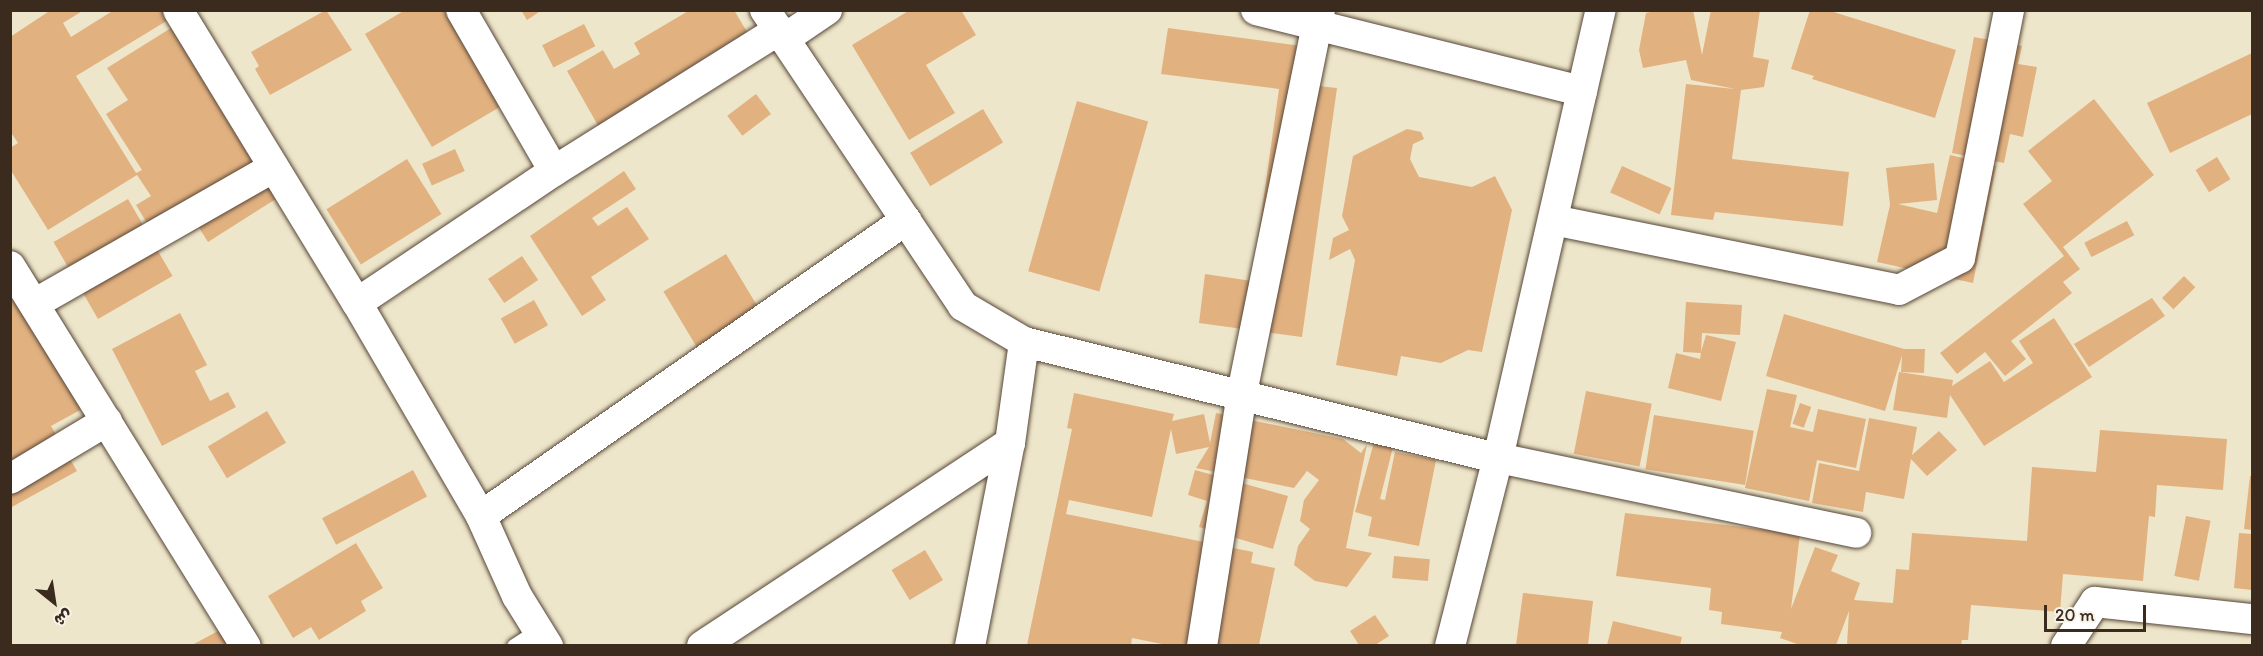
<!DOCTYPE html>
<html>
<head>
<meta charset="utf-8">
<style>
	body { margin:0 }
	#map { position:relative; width:2263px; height:656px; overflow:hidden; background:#eee6ca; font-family:Itim,"Playpen Sans Arabic",sans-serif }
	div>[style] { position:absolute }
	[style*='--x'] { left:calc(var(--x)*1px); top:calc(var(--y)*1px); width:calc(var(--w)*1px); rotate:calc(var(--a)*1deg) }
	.building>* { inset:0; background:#e2b180; transform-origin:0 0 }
	.roads { filter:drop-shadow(0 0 2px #564638) drop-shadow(0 0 2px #564638) }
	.lane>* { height:15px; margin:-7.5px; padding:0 7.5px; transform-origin:7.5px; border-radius:7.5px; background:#fff }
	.street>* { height:30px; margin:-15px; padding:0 15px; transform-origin:15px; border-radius:15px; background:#fff }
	span { translate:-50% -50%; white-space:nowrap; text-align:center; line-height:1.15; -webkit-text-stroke:6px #f7f3e8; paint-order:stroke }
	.frame { position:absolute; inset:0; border:12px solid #3b2a1e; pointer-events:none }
	.north { position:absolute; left:24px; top:572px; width:60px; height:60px; -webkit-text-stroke:4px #f7f3e8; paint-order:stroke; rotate:150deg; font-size:16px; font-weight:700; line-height:24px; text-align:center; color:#3b2a1e }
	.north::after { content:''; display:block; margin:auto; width:21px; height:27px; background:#3b2a1e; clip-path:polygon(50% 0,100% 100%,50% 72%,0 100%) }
	.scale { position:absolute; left:2044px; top:605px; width:102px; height:27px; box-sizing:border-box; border:3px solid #3b2a1e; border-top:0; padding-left:8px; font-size:18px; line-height:21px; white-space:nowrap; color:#3b2a1e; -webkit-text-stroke:4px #f7f3e8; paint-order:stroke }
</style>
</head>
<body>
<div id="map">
	<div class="building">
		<div style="clip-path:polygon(51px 10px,84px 10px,63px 23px,71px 37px,114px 10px,169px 10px,173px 17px,76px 76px,136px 173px,142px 170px,106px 114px,128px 100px,107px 68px,171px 28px,279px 197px,208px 242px,196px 223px,153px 233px,136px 205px,151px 196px,137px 175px,48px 230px,10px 169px,10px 148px,18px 143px,10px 131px,10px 37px)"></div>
		<div style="clip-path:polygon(326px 10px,352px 50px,270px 95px,255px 69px,259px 66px,251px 52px)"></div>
		<div style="clip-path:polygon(405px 10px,456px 10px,522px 94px,432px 147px,365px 34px)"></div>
		<div style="clip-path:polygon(521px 10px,542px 10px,527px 20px)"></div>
		<div style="clip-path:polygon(690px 10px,734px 10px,750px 37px,604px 136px,567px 71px,603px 50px,614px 69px,640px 54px,634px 43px)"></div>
		<div style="clip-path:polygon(910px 10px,961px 10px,976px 35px,926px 65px,955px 113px,909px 140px,852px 45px)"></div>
		<div style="clip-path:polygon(1660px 10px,1693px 10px,1702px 55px,1711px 10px,1760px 10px,1753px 57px,1769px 60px,1764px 87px,1741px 90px,1732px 159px,1849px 172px,1843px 226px,1715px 212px,1713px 220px,1671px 215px,1686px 84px,1735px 89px,1691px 80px,1686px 60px,1643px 68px,1639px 50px,1646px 13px)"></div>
		<div style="clip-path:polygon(1810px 10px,1827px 10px,1956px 50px,1935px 118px,1812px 79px,1814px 76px,1791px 69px)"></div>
		<div style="left:584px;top:24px;width:25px;height:47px;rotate:63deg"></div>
		<div style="clip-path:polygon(1168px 28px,1323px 49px,1318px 86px,1337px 88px,1302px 337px,1199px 323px,1205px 274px,1252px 281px,1279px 89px,1161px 74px)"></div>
		<div style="clip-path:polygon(1974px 37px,2022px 46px,2018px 64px,2037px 67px,2023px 137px,2010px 134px,2004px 163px,1952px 153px)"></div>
		<div style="clip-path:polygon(2252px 53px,2252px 114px,2170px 153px,2147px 103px)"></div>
		<div style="left:756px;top:94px;width:25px;height:36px;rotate:53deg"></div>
		<div style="clip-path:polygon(2094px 99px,2154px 175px,2063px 247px,2080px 269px,2063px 282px,2072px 293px,2011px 341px,2026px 359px,2005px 376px,1985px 352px,1957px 374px,1940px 353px,2064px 256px,2023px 204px,2052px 181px,2028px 151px)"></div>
		<div style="left:1077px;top:101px;width:74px;height:177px;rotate:16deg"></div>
		<div style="left:983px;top:109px;width:39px;height:85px;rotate:59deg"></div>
		<div style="clip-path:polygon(1407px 129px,1421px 132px,1424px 139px,1413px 144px,1410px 159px,1419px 177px,1472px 187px,1495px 176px,1512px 210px,1482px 352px,1468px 350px,1441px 363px,1401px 356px,1397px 376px,1336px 365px,1355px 260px,1350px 249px,1329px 260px,1333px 238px,1349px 230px,1342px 216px,1353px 156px)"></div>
		<div style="left:455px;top:149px;width:24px;height:36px;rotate:66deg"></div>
		<div style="clip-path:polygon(1950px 155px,1996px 166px,1973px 283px,1877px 262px,1890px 205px,1886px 168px,1934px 163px,1937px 200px,1898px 204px,1937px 213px)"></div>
		<div style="left:2217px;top:157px;width:26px;height:25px;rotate:59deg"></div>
		<div style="left:407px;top:159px;width:65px;height:95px;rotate:58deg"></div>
		<div style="left:1622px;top:166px;width:54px;height:29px;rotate:24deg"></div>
		<div style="clip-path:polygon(624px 171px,636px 189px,592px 218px,598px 226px,627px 207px,649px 239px,591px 277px,606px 300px,582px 316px,530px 236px)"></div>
		<div style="left:128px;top:199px;width:89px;height:86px;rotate:60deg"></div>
		<div style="left:2127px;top:221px;width:16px;height:48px;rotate:63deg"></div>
		<div style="left:726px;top:254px;width:71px;height:73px;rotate:59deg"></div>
		<div style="left:522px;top:256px;width:29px;height:41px;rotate:56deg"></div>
		<div style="left:2184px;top:276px;width:16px;height:31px;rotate:45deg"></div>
		<div style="clip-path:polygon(10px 280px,82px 409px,51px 426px,77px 471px,10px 508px)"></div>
		<div style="clip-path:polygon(2152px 298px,2165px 316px,2089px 367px,2074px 344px)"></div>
		<div style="left:534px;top:300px;width:29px;height:38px;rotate:61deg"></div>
		<div style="clip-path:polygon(1686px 302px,1742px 305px,1740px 335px,1702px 333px,1701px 352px,1706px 335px,1736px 342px,1721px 401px,1668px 388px,1676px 353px,1700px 359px,1701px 353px,1683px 352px)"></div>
		<div style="clip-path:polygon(180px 313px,207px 365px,195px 371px,210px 401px,228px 392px,236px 407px,162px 446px,112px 349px)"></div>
		<div style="clip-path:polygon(1784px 314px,1904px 349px,1925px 349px,1924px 373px,1901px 372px,1902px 355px,1885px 411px,1766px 376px)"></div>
		<div style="clip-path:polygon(2054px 318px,2092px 377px,1984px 446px,1950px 395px,1947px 418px,1893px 410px,1899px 372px,1953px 380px,1952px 386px,1990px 361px,2004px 382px,2033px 363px,2019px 341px)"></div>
		<div style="clip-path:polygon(1767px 389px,1797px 395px,1790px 427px,1813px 432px,1818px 409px,1866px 419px,1856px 468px,1817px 460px,1809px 501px,1745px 488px)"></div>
		<div style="left:1586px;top:391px;width:67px;height:64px;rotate:11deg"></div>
		<div style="clip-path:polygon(1074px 393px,1174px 414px,1172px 421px,1204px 414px,1210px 443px,1216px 413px,1343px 439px,1361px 453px,1367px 444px,1346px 548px,1372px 553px,1347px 587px,1315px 581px,1294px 565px,1298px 546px,1310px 529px,1300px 521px,1304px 500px,1319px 480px,1307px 471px,1294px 488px,1196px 468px,1209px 447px,1176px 454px,1171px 429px,1152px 517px,1069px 500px,1066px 514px,1253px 552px,1251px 563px,1275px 568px,1259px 645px,1167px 645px,1132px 638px,1131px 645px,1027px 645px,1072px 429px,1067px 428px)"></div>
		<div style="left:1800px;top:403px;width:12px;height:22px;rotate:20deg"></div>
		<div style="left:267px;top:411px;width:37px;height:69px;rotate:59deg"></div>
		<div style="left:1654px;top:415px;width:101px;height:55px;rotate:9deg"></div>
		<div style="clip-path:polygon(1869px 418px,1917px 427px,1912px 455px,1939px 431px,1957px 450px,1927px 476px,1911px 459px,1904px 499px,1866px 492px,1863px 512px,1812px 503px,1819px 463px,1859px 471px)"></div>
		<div style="clip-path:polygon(2100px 430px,2227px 439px,2223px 490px,2157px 485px,2155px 517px,2149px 516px,2143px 581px,2063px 574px,2060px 612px,1971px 605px,1968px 640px,1962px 640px,1961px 645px,1847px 645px,1849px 611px,1836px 645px,1800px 645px,1780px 638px,1782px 632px,1721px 624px,1722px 612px,1709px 610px,1711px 588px,1616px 576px,1625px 513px,1800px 534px,1791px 609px,1815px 547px,1838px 555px,1831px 571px,1860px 583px,1854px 600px,1893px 603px,1896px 569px,1909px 570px,1912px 533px,2027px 541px,2032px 467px,2096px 472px)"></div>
		<div style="clip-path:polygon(1374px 442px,1393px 447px,1380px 499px,1385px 500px,1395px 452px,1436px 460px,1419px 546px,1368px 536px,1372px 517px,1355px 512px)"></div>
		<div style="left:413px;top:470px;width:30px;height:103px;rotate:62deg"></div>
		<div style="clip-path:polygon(1195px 470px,1288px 496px,1273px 549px,1199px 527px,1207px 501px,1188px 495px)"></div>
		<div style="clip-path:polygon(2250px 476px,2252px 476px,2252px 530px,2244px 529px)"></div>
		<div style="left:2186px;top:516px;width:25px;height:61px;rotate:11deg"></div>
		<div style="clip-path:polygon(2239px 533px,2252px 534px,2252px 590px,2234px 588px)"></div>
		<div style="clip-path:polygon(356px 543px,383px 588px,361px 601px,366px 611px,319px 640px,311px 627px,293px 638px,268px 596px)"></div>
		<div style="left:925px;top:550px;width:35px;height:39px;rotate:59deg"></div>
		<div style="left:1394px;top:556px;width:36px;height:22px;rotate:5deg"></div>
		<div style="clip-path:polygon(1523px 593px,1593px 601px,1588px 645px,1516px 645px)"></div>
		<div style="clip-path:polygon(1375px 615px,1389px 636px,1375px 645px,1359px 645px,1350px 631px)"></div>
		<div style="clip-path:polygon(1613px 621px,1682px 637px,1680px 645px,1607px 645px)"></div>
		<div style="clip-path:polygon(231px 624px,242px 645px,192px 645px)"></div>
	</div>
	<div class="roads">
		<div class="lane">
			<div style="--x:514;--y:646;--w:30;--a:-33"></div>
		</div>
		<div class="street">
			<div style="--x:178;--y:10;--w:343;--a:58.6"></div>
			<div style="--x:357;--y:303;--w:246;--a:59.8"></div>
			<div style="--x:481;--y:516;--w:88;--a:65.8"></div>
			<div style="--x:517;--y:596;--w:59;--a:58.2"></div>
			<div style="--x:461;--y:10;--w:186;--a:60"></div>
			<div style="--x:765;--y:10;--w:356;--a:56.2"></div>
			<div style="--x:963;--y:306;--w:71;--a:30.5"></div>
			<div style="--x:1024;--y:342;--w:488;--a:13.8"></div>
			<div style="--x:1498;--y:458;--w:366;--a:11.8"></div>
			<div style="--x:1256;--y:10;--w:336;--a:14"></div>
			<div style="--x:784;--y:39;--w:52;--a:-34"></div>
			<div style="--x:1553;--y:220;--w:353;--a:11.4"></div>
			<div style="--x:1899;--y:290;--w:69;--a:-27.7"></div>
			<div style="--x:1960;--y:258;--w:253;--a:-78.8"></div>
			<div style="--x:10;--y:266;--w:447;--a:58.2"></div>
			<div style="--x:357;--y:303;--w:237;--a:-33.8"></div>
			<div style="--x:554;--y:171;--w:266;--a:-32.1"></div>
			<div style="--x:34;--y:304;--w:276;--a:-29.7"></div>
			<div style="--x:10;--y:479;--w:113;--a:-30.9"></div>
			<div style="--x:481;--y:516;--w:518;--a:-34.86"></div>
			<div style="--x:702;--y:646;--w:369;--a:-33.4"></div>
			<div style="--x:970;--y:646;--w:207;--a:-78.9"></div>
			<div style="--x:1010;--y:443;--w:102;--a:-82.1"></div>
			<div style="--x:1202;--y:646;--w:256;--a:-81"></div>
			<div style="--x:1242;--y:393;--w:391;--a:-78.5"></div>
			<div style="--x:1450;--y:646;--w:194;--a:-75.7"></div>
			<div style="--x:1498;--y:458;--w:460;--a:-77.1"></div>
			<div style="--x:2066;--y:646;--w:53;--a:-56.6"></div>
			<div style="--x:2095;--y:602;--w:158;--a:6.2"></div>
		</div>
	</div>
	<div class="frame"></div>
	<div class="north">ش</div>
	<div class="scale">20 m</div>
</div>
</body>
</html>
